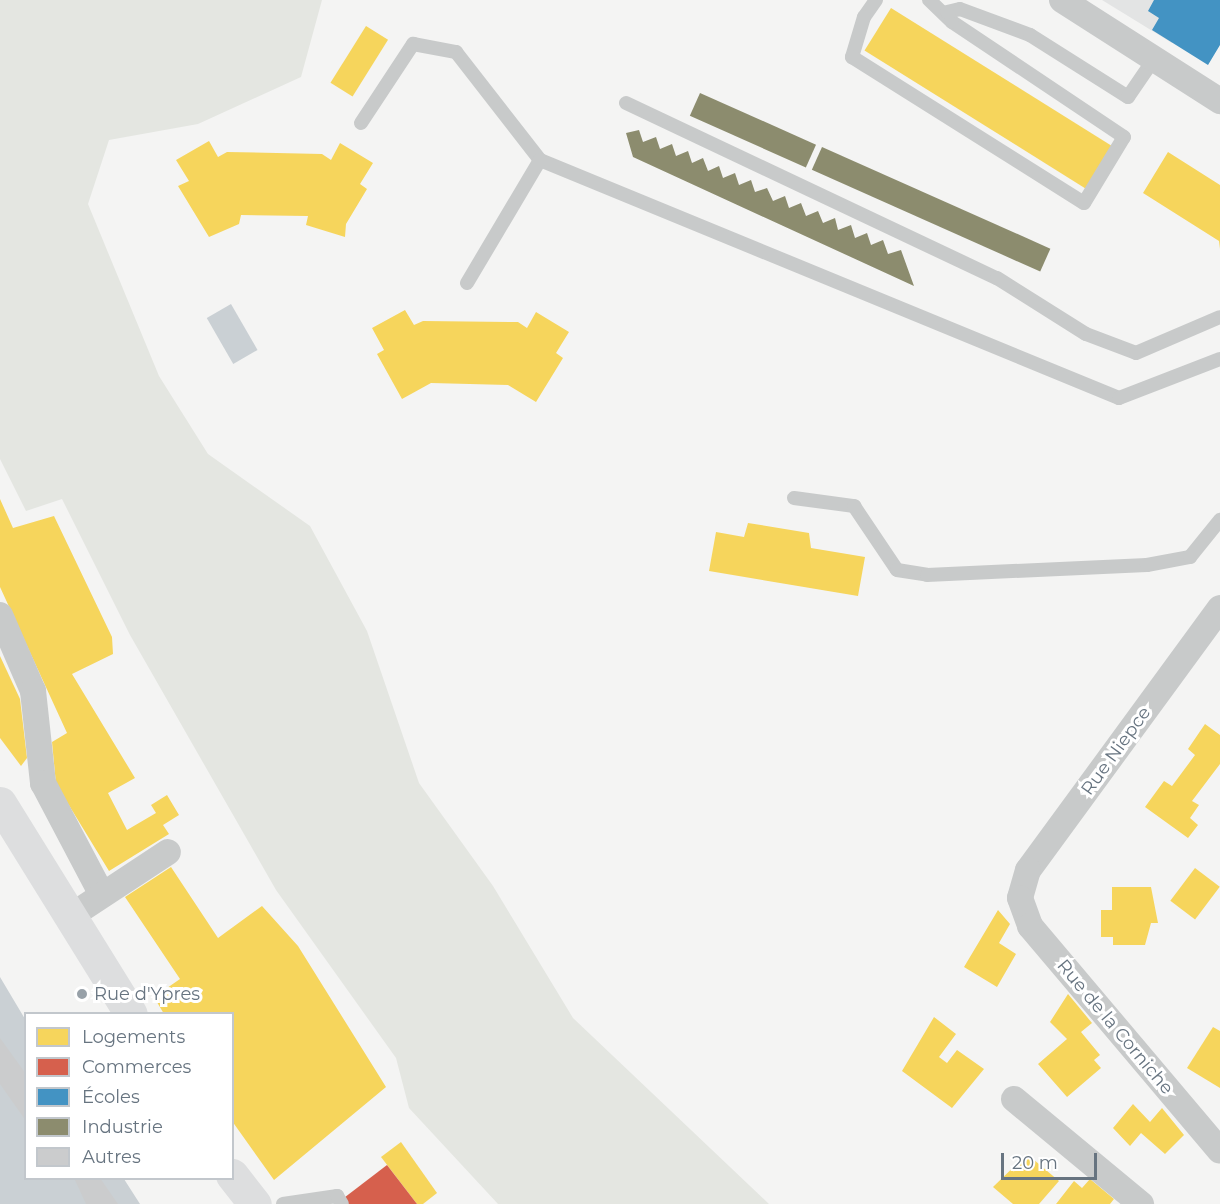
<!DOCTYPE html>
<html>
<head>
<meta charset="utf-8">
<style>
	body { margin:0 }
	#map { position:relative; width:1220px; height:1204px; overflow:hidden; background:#f4f4f3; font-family:Montserrat,sans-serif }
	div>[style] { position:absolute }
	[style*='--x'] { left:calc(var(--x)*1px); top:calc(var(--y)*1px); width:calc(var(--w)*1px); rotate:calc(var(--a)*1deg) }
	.built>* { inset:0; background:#e3e4e4 }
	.green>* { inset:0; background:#e4e6e1 }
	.water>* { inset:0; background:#cad0d4; transform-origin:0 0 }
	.homes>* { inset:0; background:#f6d55c; transform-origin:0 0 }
	.shops>* { inset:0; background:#d6604d }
	.schools>* { inset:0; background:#4393c3 }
	.industry>* { inset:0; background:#8c8c6e; transform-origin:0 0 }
	.building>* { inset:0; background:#cbcccd }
	.lane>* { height:14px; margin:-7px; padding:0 7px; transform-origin:7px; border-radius:7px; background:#c8caca }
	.street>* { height:26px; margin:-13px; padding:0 13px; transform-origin:13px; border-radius:13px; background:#c8caca }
	.primary>* { height:33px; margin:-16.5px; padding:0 16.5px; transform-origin:16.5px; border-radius:16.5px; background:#dddedf }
	.dots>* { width:16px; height:16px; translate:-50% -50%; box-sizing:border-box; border:3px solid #fff; border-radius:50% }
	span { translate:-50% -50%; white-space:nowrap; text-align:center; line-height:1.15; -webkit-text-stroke:6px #fff; paint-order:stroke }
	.street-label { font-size:18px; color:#677480 }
	.poi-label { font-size:18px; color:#677480 }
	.left { translate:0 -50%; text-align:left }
	.legend { position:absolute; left:24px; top:1012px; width:210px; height:168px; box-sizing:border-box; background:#fff; border:2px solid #c2c7cc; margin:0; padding:8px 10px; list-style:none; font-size:18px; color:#677480 }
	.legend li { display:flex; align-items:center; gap:12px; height:30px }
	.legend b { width:30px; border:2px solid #c2c7cc }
	.scale { position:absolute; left:1001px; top:1153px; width:96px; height:27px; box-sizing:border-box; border:3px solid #677480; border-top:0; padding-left:8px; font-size:18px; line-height:21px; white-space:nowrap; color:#677480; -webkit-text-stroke:4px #fff; paint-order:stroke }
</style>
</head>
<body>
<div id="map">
	<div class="built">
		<div style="clip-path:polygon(1102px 0,1197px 0,1172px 43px)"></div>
	</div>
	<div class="green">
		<div style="clip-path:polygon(0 0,322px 0,301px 77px,198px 124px,109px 140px,88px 204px,159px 376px,208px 454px,310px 526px,367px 631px,419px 783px,493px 886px,573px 1018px,769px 1204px,498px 1204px,409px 1108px,396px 1058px,276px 890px,130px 635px,62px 499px,26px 511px,0 459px)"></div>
	</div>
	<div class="water">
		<div style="left:231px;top:304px;width:53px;height:28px;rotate:60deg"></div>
		<div style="clip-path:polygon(0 977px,25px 1019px,26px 1178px,124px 1179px,140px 1204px,0 1204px)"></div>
	</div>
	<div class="homes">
		<div style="left:891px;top:8px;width:261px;height:50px;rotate:32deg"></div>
		<div style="left:366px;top:26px;width:26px;height:67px;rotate:32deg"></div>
		<div style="clip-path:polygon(209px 141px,218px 157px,227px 152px,322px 154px,331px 160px,340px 143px,373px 163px,360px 184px,367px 189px,346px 224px,345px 237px,306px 225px,308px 216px,241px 215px,239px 224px,209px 237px,178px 186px,189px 181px,176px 160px)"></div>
		<div style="clip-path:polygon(1168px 152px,1220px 185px,1220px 249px,1219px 241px,1143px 193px)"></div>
		<div style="clip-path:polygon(405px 310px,414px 325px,423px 321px,518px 322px,527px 328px,536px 312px,569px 332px,556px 353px,563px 358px,536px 402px,508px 385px,431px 383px,402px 399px,377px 354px,384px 350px,372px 328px)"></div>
		<div style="clip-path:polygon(0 499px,13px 528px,54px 516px,112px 637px,113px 654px,72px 674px,135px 778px,108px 793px,127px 830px,156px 813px,151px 805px,167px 795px,179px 815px,163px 825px,169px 834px,109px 871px,56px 784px,52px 742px,67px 733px,0 587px)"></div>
		<div style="clip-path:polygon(748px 523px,809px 533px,811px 548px,865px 557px,858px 596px,709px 571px,716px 532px,744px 537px)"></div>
		<div style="clip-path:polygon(0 656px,20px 699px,27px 758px,21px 766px,0 738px)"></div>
		<div style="clip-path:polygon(1205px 724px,1220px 735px,1220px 764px,1192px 801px,1199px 805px,1190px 818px,1198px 825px,1188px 838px,1145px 807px,1164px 781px,1172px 786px,1178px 778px,1195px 755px,1188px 749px)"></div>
		<div style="clip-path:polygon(171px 867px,218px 938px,262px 906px,298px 946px,386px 1087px,274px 1180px,232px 1121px,232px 1014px,164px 1014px,154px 997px,180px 979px,125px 897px)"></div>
		<div style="left:1195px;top:868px;width:31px;height:41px;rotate:37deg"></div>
		<div style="clip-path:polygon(1112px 887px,1151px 887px,1158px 923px,1151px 923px,1145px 945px,1113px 945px,1113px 937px,1101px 937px,1101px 910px,1112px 910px)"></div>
		<div style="clip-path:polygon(998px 910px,1010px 924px,999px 943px,1016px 954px,997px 987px,964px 967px)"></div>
		<div style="clip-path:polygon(1068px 994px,1092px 1023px,1081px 1032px,1100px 1055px,1094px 1060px,1101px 1068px,1067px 1097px,1038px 1064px,1067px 1039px,1050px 1022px)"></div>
		<div style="clip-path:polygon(934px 1017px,956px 1034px,939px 1057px,947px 1063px,957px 1050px,984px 1069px,952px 1108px,902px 1071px)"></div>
		<div style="clip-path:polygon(1213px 1027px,1220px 1031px,1220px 1088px,1187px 1068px)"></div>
		<div style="clip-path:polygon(1133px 1104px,1150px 1122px,1162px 1108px,1184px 1135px,1165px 1154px,1141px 1133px,1130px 1146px,1113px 1128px)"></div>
		<div style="clip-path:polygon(401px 1142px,437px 1193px,423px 1204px,417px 1204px,381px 1157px)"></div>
		<div style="clip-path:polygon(1027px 1154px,1059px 1181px,1039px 1204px,1013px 1204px,993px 1187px)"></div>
		<div style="clip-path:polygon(1090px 1179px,1114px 1199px,1110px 1204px,1056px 1204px,1074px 1181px,1082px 1188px)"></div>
	</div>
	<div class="shops">
		<div style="clip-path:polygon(387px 1165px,417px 1204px,336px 1204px)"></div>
	</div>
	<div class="schools">
		<div style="clip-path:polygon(1154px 0,1220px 0,1220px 45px,1208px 65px,1152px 30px,1159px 18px,1148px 11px)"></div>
	</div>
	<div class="industry">
		<div style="left:700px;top:93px;width:127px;height:25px;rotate:24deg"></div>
		<div style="clip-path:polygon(639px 130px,643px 142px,656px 137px,660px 149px,672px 144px,676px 156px,688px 151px,692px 163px,703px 158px,708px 171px,719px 166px,723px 178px,735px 173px,739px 185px,751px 180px,755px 192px,767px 188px,773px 201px,785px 196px,789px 208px,801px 203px,806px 216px,818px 211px,823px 223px,835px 218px,838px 230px,851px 225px,855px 238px,867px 233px,871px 245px,883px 240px,888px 254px,901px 250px,914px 286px,633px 157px,626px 133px)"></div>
		<div style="left:822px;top:147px;width:250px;height:25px;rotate:24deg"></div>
	</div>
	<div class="building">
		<div style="clip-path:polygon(0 1038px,26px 1074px,26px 1121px,0 1084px)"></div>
		<div style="clip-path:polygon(74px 1178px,100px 1178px,118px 1204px,86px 1204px)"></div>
	</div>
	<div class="lane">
		<div style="--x:876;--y:0;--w:21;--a:125"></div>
		<div style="--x:864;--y:17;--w:42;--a:106.7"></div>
		<div style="--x:852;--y:57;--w:274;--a:32.2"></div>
		<div style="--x:1084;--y:203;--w:77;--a:-58.8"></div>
		<div style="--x:1124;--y:137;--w:207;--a:-146.2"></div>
		<div style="--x:952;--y:22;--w:32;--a:-136"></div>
		<div style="--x:947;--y:12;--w:13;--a:-13"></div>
		<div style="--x:960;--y:9;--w:75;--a:20.4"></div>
		<div style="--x:1030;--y:35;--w:116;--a:32.3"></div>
		<div style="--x:1128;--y:97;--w:46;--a:-55.6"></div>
		<div style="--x:626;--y:103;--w:410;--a:25.3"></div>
		<div style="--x:997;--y:278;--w:105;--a:32.2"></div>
		<div style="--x:1086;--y:334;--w:53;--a:20.8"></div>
		<div style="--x:1136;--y:353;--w:91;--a:-23.2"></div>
		<div style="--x:361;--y:123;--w:95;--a:-56.6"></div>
		<div style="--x:413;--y:44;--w:44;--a:10.5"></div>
		<div style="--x:456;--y:52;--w:137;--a:52.1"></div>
		<div style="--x:540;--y:160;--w:626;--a:22.35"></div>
		<div style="--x:1119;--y:398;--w:108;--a:-21.1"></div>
		<div style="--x:467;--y:283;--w:143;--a:-59.3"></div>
		<div style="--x:794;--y:498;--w:61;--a:7.6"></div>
		<div style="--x:854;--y:506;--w:77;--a:56.1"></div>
		<div style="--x:897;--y:570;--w:30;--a:9"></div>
		<div style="--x:927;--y:575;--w:220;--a:-2.6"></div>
		<div style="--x:1147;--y:565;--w:44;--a:-10.5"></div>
		<div style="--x:1190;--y:557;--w:48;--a:-51"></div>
		<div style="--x:283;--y:1204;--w:55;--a:-8.4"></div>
		<div style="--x:337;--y:1196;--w:9;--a:58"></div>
	</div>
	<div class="street">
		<div style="--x:1062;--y:0;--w:188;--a:32.6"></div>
		<div style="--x:1220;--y:608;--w:325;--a:126.2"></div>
		<div style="--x:1028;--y:870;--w:29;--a:106"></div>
		<div style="--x:1020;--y:898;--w:30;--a:70"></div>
		<div style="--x:1030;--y:926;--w:294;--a:49.8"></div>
		<div style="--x:0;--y:615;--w:83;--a:66.5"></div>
		<div style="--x:33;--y:691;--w:93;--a:83.8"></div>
		<div style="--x:43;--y:783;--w:124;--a:62.2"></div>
		<div style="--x:71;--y:916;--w:116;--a:-33.4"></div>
		<div style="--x:1014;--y:1099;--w:165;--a:39.6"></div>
	</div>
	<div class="primary">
		<div style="--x:0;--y:803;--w:248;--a:58.2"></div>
		<div style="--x:232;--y:1175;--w:37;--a:52"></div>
	</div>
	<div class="dots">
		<div style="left:82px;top:994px;background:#98a1a8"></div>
	</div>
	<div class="street-label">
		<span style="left:1116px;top:751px;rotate:-54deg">Rue Niepce</span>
		<span style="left:1115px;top:1027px;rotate:50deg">Rue de la Corniche</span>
	</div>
	<div class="poi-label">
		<span class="left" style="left:94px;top:994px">Rue d'Ypres</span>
	</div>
	<ul class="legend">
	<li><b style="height:16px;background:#f6d55c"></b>Logements</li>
	<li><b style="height:16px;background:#d6604d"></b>Commerces</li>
	<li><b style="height:16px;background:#4393c3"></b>Écoles</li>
	<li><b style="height:16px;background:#8c8c6e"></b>Industrie</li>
	<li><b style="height:16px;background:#cbcccd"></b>Autres</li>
	</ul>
	<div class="scale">20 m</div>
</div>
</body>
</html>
